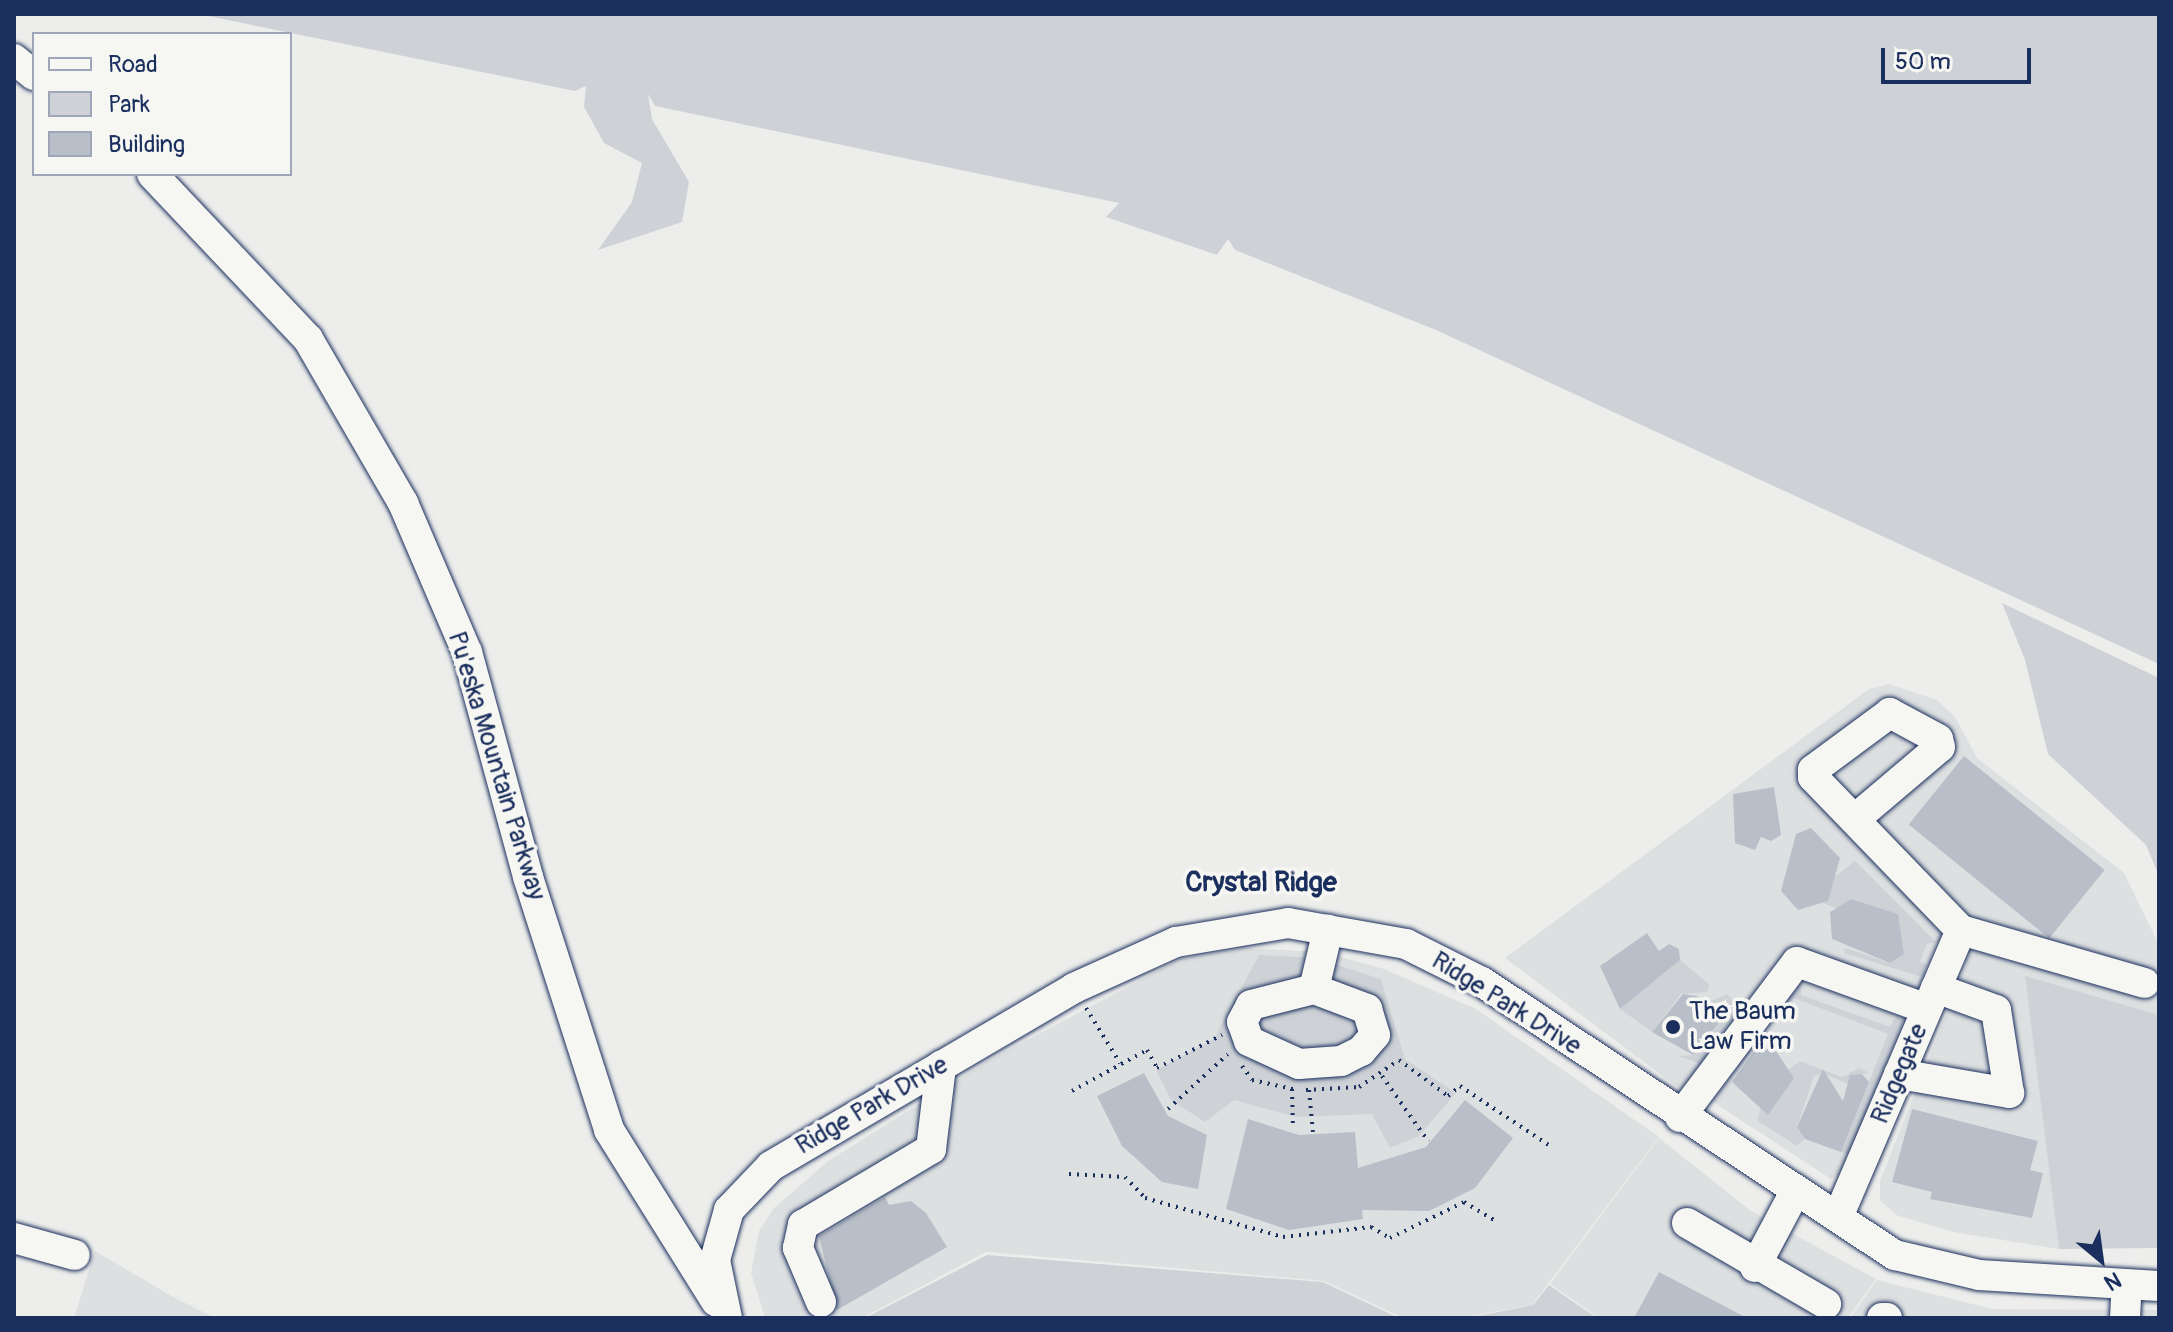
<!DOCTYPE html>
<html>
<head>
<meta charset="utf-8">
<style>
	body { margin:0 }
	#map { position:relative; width:2173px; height:1332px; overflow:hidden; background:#edeeec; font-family:Pangolin,sans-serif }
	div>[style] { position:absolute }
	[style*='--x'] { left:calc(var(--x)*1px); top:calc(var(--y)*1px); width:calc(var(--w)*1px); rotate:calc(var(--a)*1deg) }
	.built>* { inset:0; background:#dde0e1 }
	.green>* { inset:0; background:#ced2d7 }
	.building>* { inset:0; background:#b9bfc8; transform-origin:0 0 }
	.path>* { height:4px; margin-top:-2px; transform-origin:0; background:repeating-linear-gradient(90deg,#1b2f5e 0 2px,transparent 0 8px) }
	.roads { filter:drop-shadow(0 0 2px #1b2f5e) drop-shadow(0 0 2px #1b2f5e) }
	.minor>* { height:30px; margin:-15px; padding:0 15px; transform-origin:15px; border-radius:15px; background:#f6f6f2 }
	.dots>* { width:22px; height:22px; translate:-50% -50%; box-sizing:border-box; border:4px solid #f6f6f2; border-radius:50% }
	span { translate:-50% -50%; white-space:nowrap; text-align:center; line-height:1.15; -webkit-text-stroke:7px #f6f6f2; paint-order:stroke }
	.street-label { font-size:26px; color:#1b2f5e }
	.poi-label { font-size:26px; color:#1b2f5e }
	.left { translate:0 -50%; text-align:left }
	.neighbourhood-label { font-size:28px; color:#1b2f5e; font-weight:700 }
	.frame { position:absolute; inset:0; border:16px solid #1b2f5e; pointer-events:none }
	.legend { position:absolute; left:32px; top:32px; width:260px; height:144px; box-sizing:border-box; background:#f6f6f2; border:2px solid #9ea6b7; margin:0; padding:10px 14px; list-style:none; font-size:24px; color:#1b2f5e }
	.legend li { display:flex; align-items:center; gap:16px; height:40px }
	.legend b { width:40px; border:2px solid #9ea6b7 }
	.north { position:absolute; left:2061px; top:1220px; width:80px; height:80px; -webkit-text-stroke:6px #f6f6f2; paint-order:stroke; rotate:151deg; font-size:22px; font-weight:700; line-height:32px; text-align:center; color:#1b2f5e }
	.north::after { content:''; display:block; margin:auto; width:28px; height:36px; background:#1b2f5e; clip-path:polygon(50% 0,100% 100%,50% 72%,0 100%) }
	.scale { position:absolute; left:1881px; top:48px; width:150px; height:36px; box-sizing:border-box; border:4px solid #1b2f5e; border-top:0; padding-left:10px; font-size:24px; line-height:28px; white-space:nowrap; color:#1b2f5e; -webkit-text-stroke:6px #f6f6f2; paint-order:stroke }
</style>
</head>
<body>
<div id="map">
	<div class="built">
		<div style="clip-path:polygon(1889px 684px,1937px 700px,1955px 717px,1977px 758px,2124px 873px,2159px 945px,2159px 1015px,2055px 1208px,2059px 1249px,1953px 1232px,1896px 1215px,1880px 1200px,1880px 1181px,1967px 962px,1937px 942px,1844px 1172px,1831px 1179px,1710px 1100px,1676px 1086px,1505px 958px,1869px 689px)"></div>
		<div style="clip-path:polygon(1243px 948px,1322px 952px,1384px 969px,1476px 1009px,1659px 1137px,1532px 1305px,1462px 1318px,1403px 1318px,1324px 1281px,986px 1252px,862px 1318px,765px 1318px,751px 1273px,759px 1231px,774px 1208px,828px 1161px,988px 1061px,1180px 959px)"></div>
		<div style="clip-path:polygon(1659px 1138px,1751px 1211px,1876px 1279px,1848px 1318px,1599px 1318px,1550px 1284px)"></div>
		<div style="clip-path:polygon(95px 1251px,175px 1298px,215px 1318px,74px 1318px)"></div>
		<div style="clip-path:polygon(1877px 1280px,1992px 1309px,2159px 1310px,2159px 1318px,1850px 1318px)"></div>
	</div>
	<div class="green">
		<div style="clip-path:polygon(198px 14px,2159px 14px,2159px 664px,1436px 330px,1235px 250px,1228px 239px,1217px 255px,1106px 217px,1119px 203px,655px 106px,648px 94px,652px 119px,689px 182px,682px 222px,598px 250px,632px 202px,642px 163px,604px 143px,584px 107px,586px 86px,575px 91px)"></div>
		<div style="clip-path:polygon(2002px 603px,2159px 678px,2159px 876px,2146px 845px,2048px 754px,2025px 660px)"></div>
		<div style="clip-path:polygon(1855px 861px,1936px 942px,1927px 944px,1920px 962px,1927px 965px,1922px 977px,1844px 953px,1845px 948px,1890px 963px,1904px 954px,1897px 914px,1851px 899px,1840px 910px,1823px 903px,1834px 877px)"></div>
		<div style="clip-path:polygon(1259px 955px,1315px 958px,1381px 979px,1405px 1059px,1456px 1093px,1419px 1136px,1390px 1148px,1372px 1114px,1296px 1117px,1234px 1100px,1205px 1122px,1171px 1100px,1156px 1070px,1214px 1039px)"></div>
		<div style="clip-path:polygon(1680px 960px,1710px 985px,1707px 992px,1681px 994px,1652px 1032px,1620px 1009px)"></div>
		<div style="clip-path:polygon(2025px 976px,2159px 1015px,2159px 1248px,2059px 1249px)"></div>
		<div style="clip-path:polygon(1800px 978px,1801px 995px,1890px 1027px,1897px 1015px,1904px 1017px,1851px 1155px,1841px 1152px,1888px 1034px,1794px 998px,1785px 1010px,1777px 1009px)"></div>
		<div style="clip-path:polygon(1727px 994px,1741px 1008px,1700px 1064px,1679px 1056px,1693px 1055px,1723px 1016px,1706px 1003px)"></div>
		<div style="clip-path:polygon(1800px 1061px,1842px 1077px,1859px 1068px,1869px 1073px,1851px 1075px,1848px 1084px,1822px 1073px,1814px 1076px,1797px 1127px,1805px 1139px,1797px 1146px,1758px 1121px,1760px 1108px,1768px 1114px,1788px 1070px)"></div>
		<div style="clip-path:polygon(987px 1255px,1323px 1282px,1399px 1318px,865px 1318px)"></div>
		<div style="clip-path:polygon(1549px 1285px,1597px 1318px,1468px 1318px,1533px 1305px)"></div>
	</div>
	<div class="building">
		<div style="left:1964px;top:756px;width:181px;height:88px;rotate:39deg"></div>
		<div style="clip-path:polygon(1774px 787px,1781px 835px,1771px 841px,1761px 837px,1755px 850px,1735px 843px,1733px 794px)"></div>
		<div style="clip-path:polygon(1811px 828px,1840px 858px,1828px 901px,1798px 910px,1781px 891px,1796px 834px)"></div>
		<div style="clip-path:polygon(1851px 899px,1898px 914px,1904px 954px,1890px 963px,1832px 939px,1830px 912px)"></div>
		<div style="clip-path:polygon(1647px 933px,1659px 951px,1669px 944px,1679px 949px,1680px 960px,1620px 1009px,1600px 966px)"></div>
		<div style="clip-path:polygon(1683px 994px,1697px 996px,1724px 1016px,1693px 1055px,1652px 1032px)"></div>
		<div style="clip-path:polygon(1757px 1047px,1776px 1051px,1794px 1078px,1768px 1115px,1732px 1082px)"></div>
		<div style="clip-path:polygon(1823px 1069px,1843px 1101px,1850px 1075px,1862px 1074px,1869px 1082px,1841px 1152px,1805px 1139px,1797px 1127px)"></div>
		<div style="clip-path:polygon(1144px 1073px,1168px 1116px,1207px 1135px,1198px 1189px,1162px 1182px,1122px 1146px,1097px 1096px)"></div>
		<div style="clip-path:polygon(1465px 1100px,1513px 1138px,1475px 1188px,1429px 1211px,1362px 1210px,1363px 1219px,1289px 1230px,1226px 1209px,1248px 1119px,1299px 1135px,1355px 1132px,1358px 1168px,1426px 1147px)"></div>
		<div style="clip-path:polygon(1912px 1109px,2038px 1141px,2030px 1170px,2043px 1173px,2032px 1218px,1930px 1199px,1932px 1192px,1892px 1182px)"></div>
		<div style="clip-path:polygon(885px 1197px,889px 1205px,911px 1201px,926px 1213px,947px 1247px,837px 1310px,819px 1236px)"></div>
		<div style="clip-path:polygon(1659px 1272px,1747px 1318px,1634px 1318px)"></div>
	</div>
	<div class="path">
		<div style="--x:1086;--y:1008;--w:65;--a:58.3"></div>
		<div style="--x:1242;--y:1066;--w:17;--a:54"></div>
		<div style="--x:1252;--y:1080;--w:42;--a:12.4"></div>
		<div style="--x:1382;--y:1076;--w:80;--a:54.7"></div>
		<div style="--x:1292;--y:1089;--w:40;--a:88.6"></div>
		<div style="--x:1306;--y:1090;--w:53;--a:-3.2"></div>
		<div style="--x:1359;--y:1087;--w:48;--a:-34"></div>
		<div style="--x:1399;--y:1060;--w:61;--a:36.3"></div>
		<div style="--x:1448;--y:1096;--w:16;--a:-40"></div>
		<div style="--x:1460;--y:1086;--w:108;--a:33.7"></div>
		<div style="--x:1309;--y:1090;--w:42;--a:84.6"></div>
		<div style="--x:1072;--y:1091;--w:85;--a:-28.7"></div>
		<div style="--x:1147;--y:1050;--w:21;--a:61"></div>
		<div style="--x:1157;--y:1068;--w:73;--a:-26.9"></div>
		<div style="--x:1168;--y:1109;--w:81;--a:-42.5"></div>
		<div style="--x:1069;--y:1174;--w:56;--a:3.1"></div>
		<div style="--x:1125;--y:1177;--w:29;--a:46"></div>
		<div style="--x:1145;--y:1198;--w:143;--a:15.8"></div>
		<div style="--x:1283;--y:1237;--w:89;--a:-6.5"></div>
		<div style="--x:1371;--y:1227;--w:22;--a:30"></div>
		<div style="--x:1390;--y:1238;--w:82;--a:-25.9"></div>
		<div style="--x:1464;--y:1202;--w:37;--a:31"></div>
	</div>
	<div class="roads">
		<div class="minor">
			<div style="--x:14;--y:59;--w:26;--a:39"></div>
			<div style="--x:152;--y:174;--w:227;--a:46.6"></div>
			<div style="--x:308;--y:339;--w:190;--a:59.9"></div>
			<div style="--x:403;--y:503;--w:162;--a:66.8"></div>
			<div style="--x:467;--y:652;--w:233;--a:74.8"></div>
			<div style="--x:528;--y:877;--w:266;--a:72.2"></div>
			<div style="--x:609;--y:1130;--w:202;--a:58"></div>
			<div style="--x:1855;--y:819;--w:111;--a:-40.3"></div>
			<div style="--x:1940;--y:747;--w:8;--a:-104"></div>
			<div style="--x:1938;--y:739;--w:55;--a:-151.6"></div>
			<div style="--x:1890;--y:713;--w:96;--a:143.5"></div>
			<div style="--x:1813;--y:770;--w:7;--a:90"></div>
			<div style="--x:1813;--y:777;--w:213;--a:46"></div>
			<div style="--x:1961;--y:930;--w:191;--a:16.1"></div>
			<div style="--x:1314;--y:989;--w:57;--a:20.7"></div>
			<div style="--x:1367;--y:1009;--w:27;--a:73"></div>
			<div style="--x:1375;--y:1035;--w:21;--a:131"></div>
			<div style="--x:1361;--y:1051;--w:22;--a:153"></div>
			<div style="--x:1341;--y:1061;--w:42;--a:175.9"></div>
			<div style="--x:1299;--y:1064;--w:55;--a:-155.3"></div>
			<div style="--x:1249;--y:1041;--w:20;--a:-110"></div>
			<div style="--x:1242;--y:1022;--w:19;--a:-62"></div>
			<div style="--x:1251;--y:1005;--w:65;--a:-14.3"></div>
			<div style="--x:1314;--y:989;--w:61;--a:-76.7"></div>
			<div style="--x:1899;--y:1074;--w:112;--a:9.8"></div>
			<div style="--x:2009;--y:1093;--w:84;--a:-98.9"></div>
			<div style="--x:1996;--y:1010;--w:64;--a:-159.9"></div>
			<div style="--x:1680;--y:1117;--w:194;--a:-53"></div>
			<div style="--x:1797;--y:962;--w:138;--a:19.9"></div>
			<div style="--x:1838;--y:1217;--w:312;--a:-66.8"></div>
			<div style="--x:1687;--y:1223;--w:161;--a:30.2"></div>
			<div style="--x:14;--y:1238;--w:63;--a:15.6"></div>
			<div style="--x:1755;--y:1267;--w:87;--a:-62"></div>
			<div style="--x:821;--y:1302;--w:59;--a:-113.1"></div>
			<div style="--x:798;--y:1248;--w:24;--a:-78"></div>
			<div style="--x:803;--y:1225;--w:149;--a:-30.7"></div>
			<div style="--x:931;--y:1149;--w:84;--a:-83.1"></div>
			<div style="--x:727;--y:1318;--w:59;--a:-101.7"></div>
			<div style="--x:715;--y:1260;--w:52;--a:-74.4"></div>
			<div style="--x:729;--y:1210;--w:61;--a:-46.3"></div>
			<div style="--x:771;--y:1166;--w:351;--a:-30.4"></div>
			<div style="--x:1074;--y:988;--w:112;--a:-24.3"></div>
			<div style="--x:1176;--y:942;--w:114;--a:-9.6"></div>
			<div style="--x:1288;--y:923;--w:120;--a:10.1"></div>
			<div style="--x:1406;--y:944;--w:85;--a:26.6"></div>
			<div style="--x:1482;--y:982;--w:495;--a:33.5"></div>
			<div style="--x:1895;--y:1255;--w:86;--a:13.4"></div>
			<div style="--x:1979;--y:1275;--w:180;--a:3.5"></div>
			<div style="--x:1882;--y:1318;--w:5;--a:0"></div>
			<div style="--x:2125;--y:1318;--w:33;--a:-87"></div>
		</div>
	</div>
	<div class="dots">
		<div style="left:1673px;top:1027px;background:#1b2f5e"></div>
	</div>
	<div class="street-label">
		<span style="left:496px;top:766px;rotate:73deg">Pu'eska Mountain Parkway</span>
		<span style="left:1506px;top:1004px;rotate:32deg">Ridge Park Drive</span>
		<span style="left:1900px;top:1074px;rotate:-67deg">Ridgegate</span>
		<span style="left:872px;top:1106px;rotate:-30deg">Ridge Park Drive</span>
	</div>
	<div class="poi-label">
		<span class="left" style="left:1689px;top:1027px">The Baum<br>Law Firm</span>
	</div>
	<div class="neighbourhood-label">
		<span style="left:1261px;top:883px">Crystal Ridge</span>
	</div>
	<div class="frame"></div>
	<ul class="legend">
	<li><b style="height:10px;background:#f6f6f2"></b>Road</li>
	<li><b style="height:22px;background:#ced2d7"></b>Park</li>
	<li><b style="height:22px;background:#b9bfc8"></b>Building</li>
	</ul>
	<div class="north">N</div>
	<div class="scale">50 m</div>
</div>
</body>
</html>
